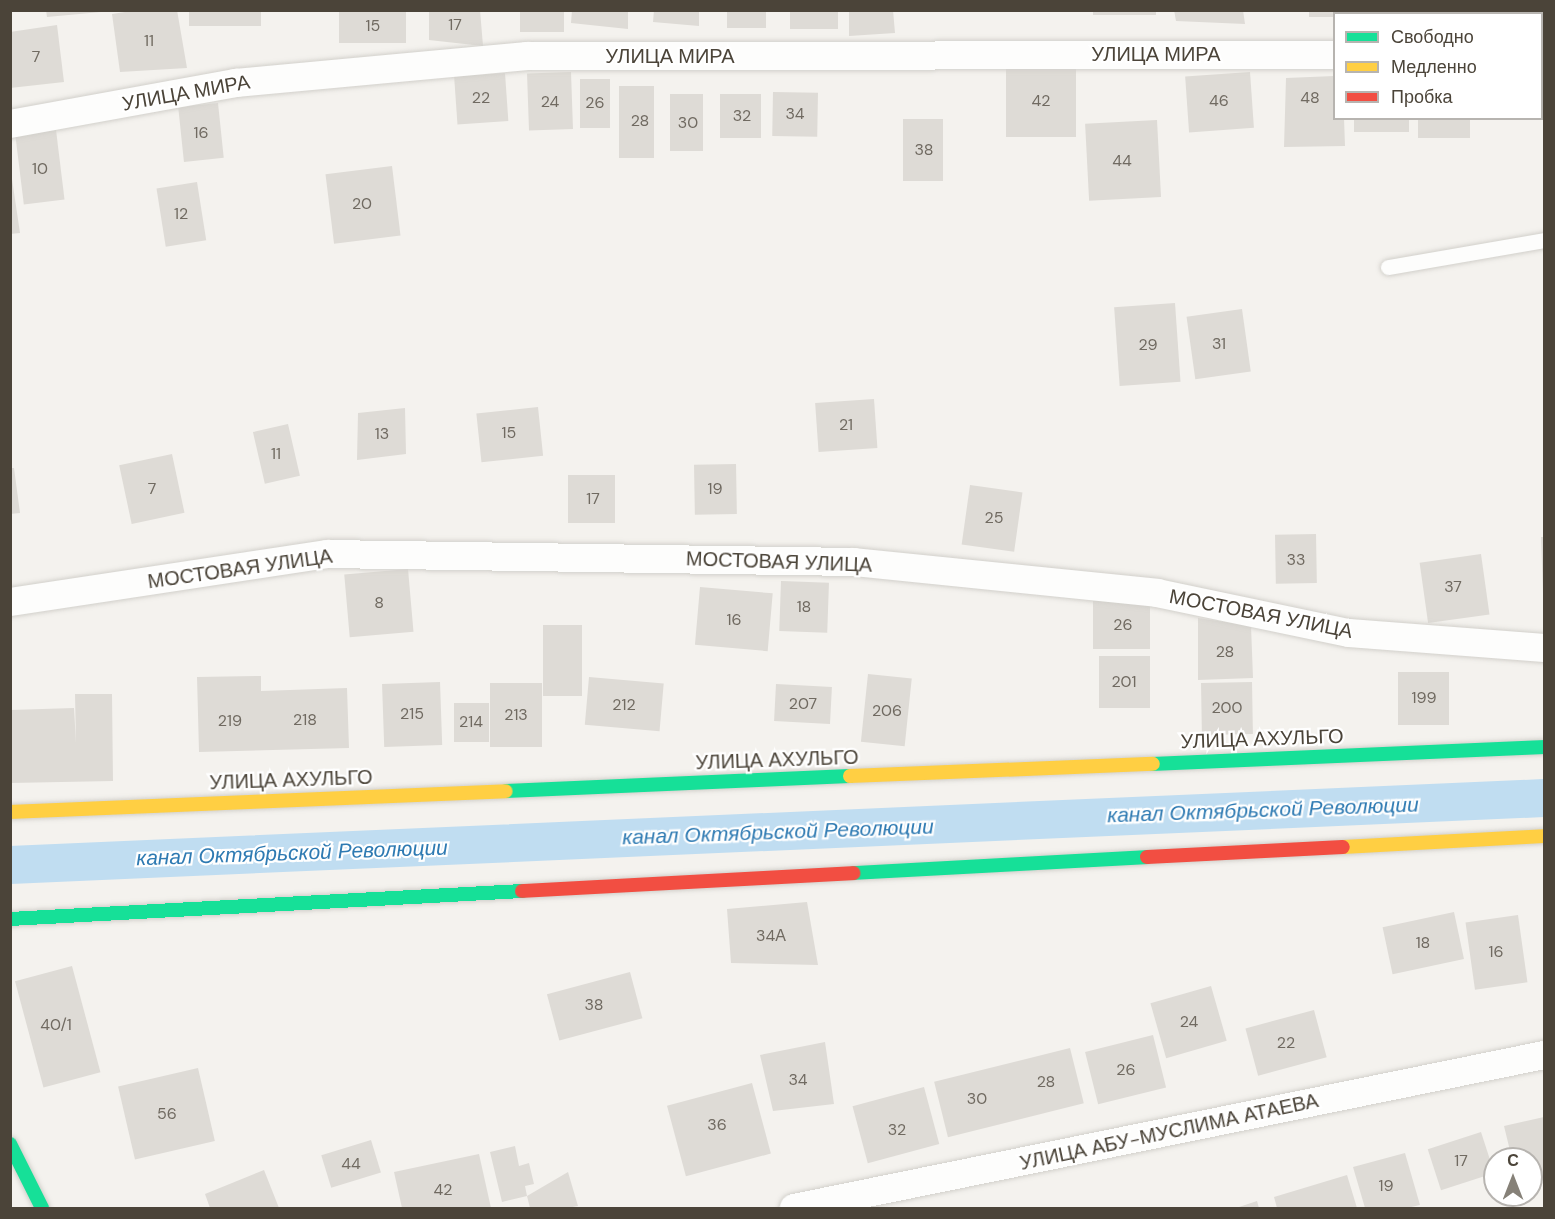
<!DOCTYPE html>
<html>
<head>
<meta charset="utf-8">
<style>
	body { margin:0 }
	#map { position:relative; width:1555px; height:1219px; overflow:hidden; background:#f4f2ee; font-family:"DM Sans",sans-serif }
	div>[style] { position:absolute }
	[style*='--x'] { left:calc(var(--x)*1px); top:calc(var(--y)*1px); width:calc(var(--w)*1px); rotate:calc(var(--a)*1deg) }
	.canal>* { height:38px; margin:-19px; padding:0 19px; transform-origin:19px; border-radius:19px; background:#c0ddf1 }
	.building>* { inset:0; background:#dedbd6; transform-origin:0 0 }
	.roads { filter:drop-shadow(0 0 2px #d2d0cb) drop-shadow(0 0 2px #d2d0cb) }
	.lane>* { height:15px; margin:-7.5px; padding:0 7.5px; transform-origin:7.5px; border-radius:7.5px; background:#fdfdfc }
	.street>* { height:28px; margin:-14px; padding:0 14px; transform-origin:14px; border-radius:14px; background:#fdfdfc }
	.fast>* { height:14px; margin:-7px; padding:0 7px; transform-origin:7px; border-radius:7px; background:#16e098 }
	.slow>* { height:14px; margin:-7px; padding:0 7px; transform-origin:7px; border-radius:7px; background:#ffcf43 }
	.jam>* { height:14px; margin:-7px; padding:0 7px; transform-origin:7px; border-radius:7px; background:#f24e42 }
	span { translate:-50% -50%; white-space:nowrap; text-align:center; line-height:1.15; -webkit-text-stroke:4.5px #fff; paint-order:stroke }
	.number-label { font-size:16px; color:#706a61 }
	.number-label span { -webkit-text-stroke-width:0 }
	.street-label { font-size:20px; color:#4b4439 }
	.water-label { font-size:21px; color:#2e7ab2; font-style:italic }
	.frame { position:absolute; inset:0; border:12px solid #4b4439; pointer-events:none }
	.legend { position:absolute; left:1333px; top:12px; width:210px; height:108px; box-sizing:border-box; background:#fff; border:2px solid #b7b4b0; margin:0; padding:8px 10px; list-style:none; font-size:18px; color:#4b4439 }
	.legend li { display:flex; align-items:center; gap:12px; height:30px }
	.legend b { width:30px; border:2px solid #b7b4b0 }
	.north { position:absolute; left:1483px; top:1147px; width:60px; height:60px; box-sizing:border-box; background:#fff; border:2px solid #b7b4b0; border-radius:50%; rotate:0deg; font-size:16px; font-weight:700; line-height:24px; text-align:center; color:#4b4439 }
	.north::after { content:''; display:block; margin:auto; width:21px; height:27px; background:#868178; clip-path:polygon(50% 0,100% 100%,50% 72%,0 100%) }
</style>
</head>
<body>
<div id="map">
	<div class="canal">
		<div style="--x:10;--y:865;--w:1535;--a:-2.5"></div>
	</div>
	<div class="building">
		<div style="clip-path:polygon(46px 10px,101px 10px,101px 12px,47px 17px)"></div>
		<div style="clip-path:polygon(138px 10px,177px 10px,187px 68px,120px 72px,112px 14px)"></div>
		<div style="left:189px;top:10px;width:72px;height:16px"></div>
		<div style="left:339px;top:10px;width:67px;height:33px"></div>
		<div style="clip-path:polygon(429px 10px,480px 10px,483px 46px,429px 40px)"></div>
		<div style="left:520px;top:10px;width:44px;height:22px"></div>
		<div style="clip-path:polygon(572px 10px,628px 10px,628px 29px,571px 23px)"></div>
		<div style="clip-path:polygon(654px 10px,699px 10px,699px 26px,653px 22px)"></div>
		<div style="left:727px;top:10px;width:39px;height:18px"></div>
		<div style="left:790px;top:10px;width:48px;height:19px"></div>
		<div style="clip-path:polygon(849px 10px,893px 10px,895px 33px,849px 36px)"></div>
		<div style="left:1093px;top:10px;width:63px;height:5px"></div>
		<div style="clip-path:polygon(1174px 10px,1243px 10px,1245px 24px,1176px 21px)"></div>
		<div style="clip-path:polygon(1309px 10px,1376px 10px,1376px 14px,1334px 14px,1334px 17px,1309px 17px)"></div>
		<div style="clip-path:polygon(57px 25px,64px 82px,10px 88px,10px 32px)"></div>
		<div style="left:1006px;top:68px;width:70px;height:69px"></div>
		<div style="left:571px;top:72px;width:57px;height:44px;rotate:88deg"></div>
		<div style="left:1250px;top:72px;width:56px;height:65px;rotate:86deg"></div>
		<div style="left:505px;top:73px;width:48px;height:51px;rotate:86deg"></div>
		<div style="clip-path:polygon(1334px 76px,1334px 118px,1344px 118px,1345px 146px,1284px 147px,1286px 78px)"></div>
		<div style="left:580px;top:79px;width:30px;height:49px"></div>
		<div style="left:619px;top:86px;width:35px;height:72px"></div>
		<div style="left:773px;top:92px;width:45px;height:44px;rotate:1deg"></div>
		<div style="left:670px;top:94px;width:33px;height:57px"></div>
		<div style="left:720px;top:94px;width:41px;height:44px"></div>
		<div style="left:218px;top:103px;width:55px;height:40px;rotate:84deg"></div>
		<div style="left:1354px;top:118px;width:55px;height:14px"></div>
		<div style="left:1418px;top:118px;width:52px;height:20px"></div>
		<div style="left:903px;top:119px;width:40px;height:62px"></div>
		<div style="left:1157px;top:120px;width:77px;height:72px;rotate:87deg"></div>
		<div style="left:56px;top:130px;width:70px;height:41px;rotate:83deg"></div>
		<div style="left:392px;top:166px;width:70px;height:67px;rotate:83deg"></div>
		<div style="clip-path:polygon(10px 179px,12px 179px,20px 233px,10px 234px)"></div>
		<div style="left:197px;top:182px;width:59px;height:41px;rotate:81deg"></div>
		<div style="left:1175px;top:303px;width:79px;height:61px;rotate:86deg"></div>
		<div style="left:1242px;top:309px;width:63px;height:56px;rotate:82deg"></div>
		<div style="left:874px;top:399px;width:49px;height:59px;rotate:86deg"></div>
		<div style="left:538px;top:407px;width:49px;height:62px;rotate:84deg"></div>
		<div style="clip-path:polygon(405px 408px,406px 454px,357px 460px,358px 413px)"></div>
		<div style="left:288px;top:424px;width:53px;height:36px;rotate:77deg"></div>
		<div style="left:172px;top:454px;width:60px;height:54px;rotate:78deg"></div>
		<div style="left:736px;top:464px;width:50px;height:42px;rotate:89deg"></div>
		<div style="clip-path:polygon(10px 468px,14px 468px,20px 513px,10px 514px)"></div>
		<div style="left:568px;top:475px;width:47px;height:48px"></div>
		<div style="left:970px;top:485px;width:53px;height:60px;rotate:8deg"></div>
		<div style="left:1316px;top:534px;width:49px;height:41px;rotate:89deg"></div>
		<div style="clip-path:polygon(1541px 537px,1544px 537px,1544px 593px,1543px 593px)"></div>
		<div style="left:1481px;top:554px;width:61px;height:62px;rotate:82deg"></div>
		<div style="left:408px;top:569px;width:63px;height:64px;rotate:85deg"></div>
		<div style="left:781px;top:581px;width:48px;height:50px;rotate:2deg"></div>
		<div style="left:700px;top:587px;width:73px;height:58px;rotate:5deg"></div>
		<div style="left:1093px;top:601px;width:57px;height:48px"></div>
		<div style="clip-path:polygon(1198px 618px,1251px 626px,1253px 678px,1198px 680px)"></div>
		<div style="left:543px;top:625px;width:39px;height:71px"></div>
		<div style="left:1099px;top:656px;width:51px;height:52px"></div>
		<div style="left:1398px;top:672px;width:51px;height:53px"></div>
		<div style="left:868px;top:674px;width:44px;height:68px;rotate:6deg"></div>
		<div style="clip-path:polygon(261px 676px,261px 691px,347px 688px,349px 748px,199px 752px,197px 677px)"></div>
		<div style="left:589px;top:677px;width:75px;height:48px;rotate:5deg"></div>
		<div style="left:440px;top:682px;width:63px;height:58px;rotate:88deg"></div>
		<div style="left:1252px;top:682px;width:52px;height:51px;rotate:89deg"></div>
		<div style="left:490px;top:683px;width:52px;height:64px"></div>
		<div style="left:776px;top:684px;width:56px;height:37px;rotate:3deg"></div>
		<div style="clip-path:polygon(75px 694px,112px 694px,113px 781px,10px 783px,10px 710px,74px 708px,76px 743px)"></div>
		<div style="left:454px;top:703px;width:35px;height:39px"></div>
		<div style="clip-path:polygon(807px 902px,818px 965px,731px 963px,727px 909px)"></div>
		<div style="left:1454px;top:912px;width:48px;height:73px;rotate:78deg"></div>
		<div style="left:1518px;top:915px;width:68px;height:53px;rotate:82deg"></div>
		<div style="left:72px;top:966px;width:110px;height:59px;rotate:75deg"></div>
		<div style="left:630px;top:972px;width:48px;height:86px;rotate:75deg"></div>
		<div style="left:1211px;top:986px;width:57px;height:63px;rotate:74deg"></div>
		<div style="left:1314px;top:1010px;width:49px;height:71px;rotate:75deg"></div>
		<div style="left:1153px;top:1035px;width:54px;height:70px;rotate:76deg"></div>
		<div style="clip-path:polygon(825px 1042px,834px 1104px,773px 1111px,760px 1055px)"></div>
		<div style="left:1070px;top:1048px;width:57px;height:140px;rotate:76deg"></div>
		<div style="left:198px;top:1068px;width:75px;height:82px;rotate:77deg"></div>
		<div style="left:752px;top:1083px;width:73px;height:88px;rotate:75deg"></div>
		<div style="left:924px;top:1087px;width:59px;height:74px;rotate:75deg"></div>
		<div style="clip-path:polygon(1544px 1117px,1544px 1180px,1531px 1183px,1531px 1159px,1512px 1159px,1504px 1126px)"></div>
		<div style="left:1481px;top:1132px;width:43px;height:56px;rotate:72deg"></div>
		<div style="left:371px;top:1140px;width:34px;height:52px;rotate:73deg"></div>
		<div style="clip-path:polygon(515px 1146px,519px 1166px,529px 1163px,534px 1184px,525px 1186px,527px 1196px,502px 1202px,490px 1152px)"></div>
		<div style="clip-path:polygon(1405px 1153px,1420px 1205px,1407px 1208px,1365px 1208px,1353px 1167px)"></div>
		<div style="clip-path:polygon(479px 1154px,491px 1208px,402px 1208px,394px 1172px)"></div>
		<div style="clip-path:polygon(264px 1170px,279px 1208px,210px 1208px,205px 1194px)"></div>
		<div style="clip-path:polygon(568px 1172px,578px 1206px,567px 1208px,530px 1208px,527px 1196px)"></div>
		<div style="clip-path:polygon(1347px 1175px,1357px 1208px,1277px 1208px,1274px 1197px)"></div>
		<div style="clip-path:polygon(1257px 1201px,1259px 1208px,1236px 1208px)"></div>
	</div>
	<div class="roads">
		<div class="lane">
			<div style="--x:1388;--y:267;--w:158;--a:-9.8"></div>
		</div>
		<div class="street">
			<div style="--x:1542;--y:57;--w:2;--a:0"></div>
			<div style="--x:10;--y:124;--w:230;--a:-10.3"></div>
			<div style="--x:236;--y:83;--w:292;--a:-5.3"></div>
			<div style="--x:527;--y:56;--w:807;--a:-0.07"></div>
			<div style="--x:10;--y:602;--w:321;--a:-8.6"></div>
			<div style="--x:327;--y:554;--w:527;--a:0.87"></div>
			<div style="--x:854;--y:562;--w:305;--a:5.8"></div>
			<div style="--x:1157;--y:593;--w:196;--a:11.8"></div>
			<div style="--x:1349;--y:633;--w:196;--a:4.4"></div>
			<div style="--x:794;--y:1208;--w:765;--a:-11.53"></div>
		</div>
		<div class="fast">
			<div style="--x:1153;--y:764;--w:391;--a:-2.5"></div>
			<div style="--x:506;--y:791;--w:344;--a:-2.5"></div>
			<div style="--x:854;--y:873;--w:293;--a:-3.1"></div>
			<div style="--x:10;--y:919;--w:513;--a:-3.13"></div>
			<div style="--x:10;--y:1144;--w:72;--a:63.4"></div>
		</div>
		<div class="slow">
			<div style="--x:850;--y:776;--w:303;--a:-2.3"></div>
			<div style="--x:10;--y:812;--w:496;--a:-2.4"></div>
			<div style="--x:1343;--y:847;--w:201;--a:-3.1"></div>
		</div>
		<div class="jam">
			<div style="--x:1147;--y:857;--w:196;--a:-2.9"></div>
			<div style="--x:522;--y:891;--w:332;--a:-3.1"></div>
		</div>
	</div>
	<div class="number-label">
		<span style="left:455px;top:25px">17</span>
		<span style="left:373px;top:26px">15</span>
		<span style="left:149px;top:41px">11</span>
		<span style="left:36px;top:57px">7</span>
		<span style="left:481px;top:98px">22</span>
		<span style="left:1310px;top:98px">48</span>
		<span style="left:1041px;top:101px">42</span>
		<span style="left:1219px;top:101px">46</span>
		<span style="left:550px;top:102px">24</span>
		<span style="left:595px;top:103px">26</span>
		<span style="left:795px;top:114px">34</span>
		<span style="left:742px;top:116px">32</span>
		<span style="left:640px;top:121px">28</span>
		<span style="left:688px;top:123px">30</span>
		<span style="left:201px;top:133px">16</span>
		<span style="left:924px;top:150px">38</span>
		<span style="left:1122px;top:161px">44</span>
		<span style="left:40px;top:169px">10</span>
		<span style="left:362px;top:204px">20</span>
		<span style="left:181px;top:214px">12</span>
		<span style="left:1219px;top:344px">31</span>
		<span style="left:1148px;top:345px">29</span>
		<span style="left:846px;top:425px">21</span>
		<span style="left:509px;top:433px">15</span>
		<span style="left:382px;top:434px">13</span>
		<span style="left:276px;top:454px">11</span>
		<span style="left:152px;top:489px">7</span>
		<span style="left:715px;top:489px">19</span>
		<span style="left:593px;top:499px">17</span>
		<span style="left:994px;top:518px">25</span>
		<span style="left:1296px;top:560px">33</span>
		<span style="left:1453px;top:587px">37</span>
		<span style="left:379px;top:603px">8</span>
		<span style="left:804px;top:607px">18</span>
		<span style="left:734px;top:620px">16</span>
		<span style="left:1123px;top:625px">26</span>
		<span style="left:1225px;top:652px">28</span>
		<span style="left:1124px;top:682px">201</span>
		<span style="left:1424px;top:698px">199</span>
		<span style="left:803px;top:704px">207</span>
		<span style="left:624px;top:705px">212</span>
		<span style="left:1227px;top:708px">200</span>
		<span style="left:887px;top:711px">206</span>
		<span style="left:412px;top:714px">215</span>
		<span style="left:516px;top:715px">213</span>
		<span style="left:305px;top:720px">218</span>
		<span style="left:230px;top:721px">219</span>
		<span style="left:471px;top:722px">214</span>
		<span style="left:771px;top:936px">34А</span>
		<span style="left:1423px;top:943px">18</span>
		<span style="left:1496px;top:952px">16</span>
		<span style="left:594px;top:1005px">38</span>
		<span style="left:1189px;top:1022px">24</span>
		<span style="left:56px;top:1025px">40/1</span>
		<span style="left:1286px;top:1043px">22</span>
		<span style="left:1126px;top:1070px">26</span>
		<span style="left:798px;top:1080px">34</span>
		<span style="left:1046px;top:1082px">28</span>
		<span style="left:977px;top:1099px">30</span>
		<span style="left:167px;top:1114px">56</span>
		<span style="left:717px;top:1125px">36</span>
		<span style="left:897px;top:1130px">32</span>
		<span style="left:1461px;top:1161px">17</span>
		<span style="left:351px;top:1164px">44</span>
		<span style="left:1386px;top:1186px">19</span>
		<span style="left:443px;top:1190px">42</span>
	</div>
	<div class="street-label">
		<span style="left:1156px;top:54px">УЛИЦА МИРА</span>
		<span style="left:670px;top:56px">УЛИЦА МИРА</span>
		<span style="left:186px;top:93px;rotate:-10deg">УЛИЦА МИРА</span>
		<span style="left:779px;top:562px;rotate:2deg">МОСТОВАЯ УЛИЦА</span>
		<span style="left:240px;top:569px;rotate:-8deg">МОСТОВАЯ УЛИЦА</span>
		<span style="left:1261px;top:614px;rotate:11deg">МОСТОВАЯ УЛИЦА</span>
		<span style="left:1262px;top:739px;rotate:-2deg">УЛИЦА АХУЛЬГО</span>
		<span style="left:777px;top:760px;rotate:-2deg">УЛИЦА АХУЛЬГО</span>
		<span style="left:291px;top:780px;rotate:-2deg">УЛИЦА АХУЛЬГО</span>
		<span style="left:1169px;top:1132px;rotate:-12deg">УЛИЦА АБУ-МУСЛИМА АТАЕВА</span>
	</div>
	<div class="water-label">
		<span style="left:1263px;top:810px;rotate:-2deg">канал Октябрьской Революции</span>
		<span style="left:778px;top:832px;rotate:-2deg">канал Октябрьской Революции</span>
		<span style="left:292px;top:853px;rotate:-2deg">канал Октябрьской Революции</span>
	</div>
	<div class="frame"></div>
	<ul class="legend">
	<li><b style="height:8px;background:#16e098"></b>Свободно</li>
	<li><b style="height:8px;background:#ffcf43"></b>Медленно</li>
	<li><b style="height:8px;background:#f24e42"></b>Пробка</li>
	</ul>
	<div class="north">С</div>
</div>
</body>
</html>
